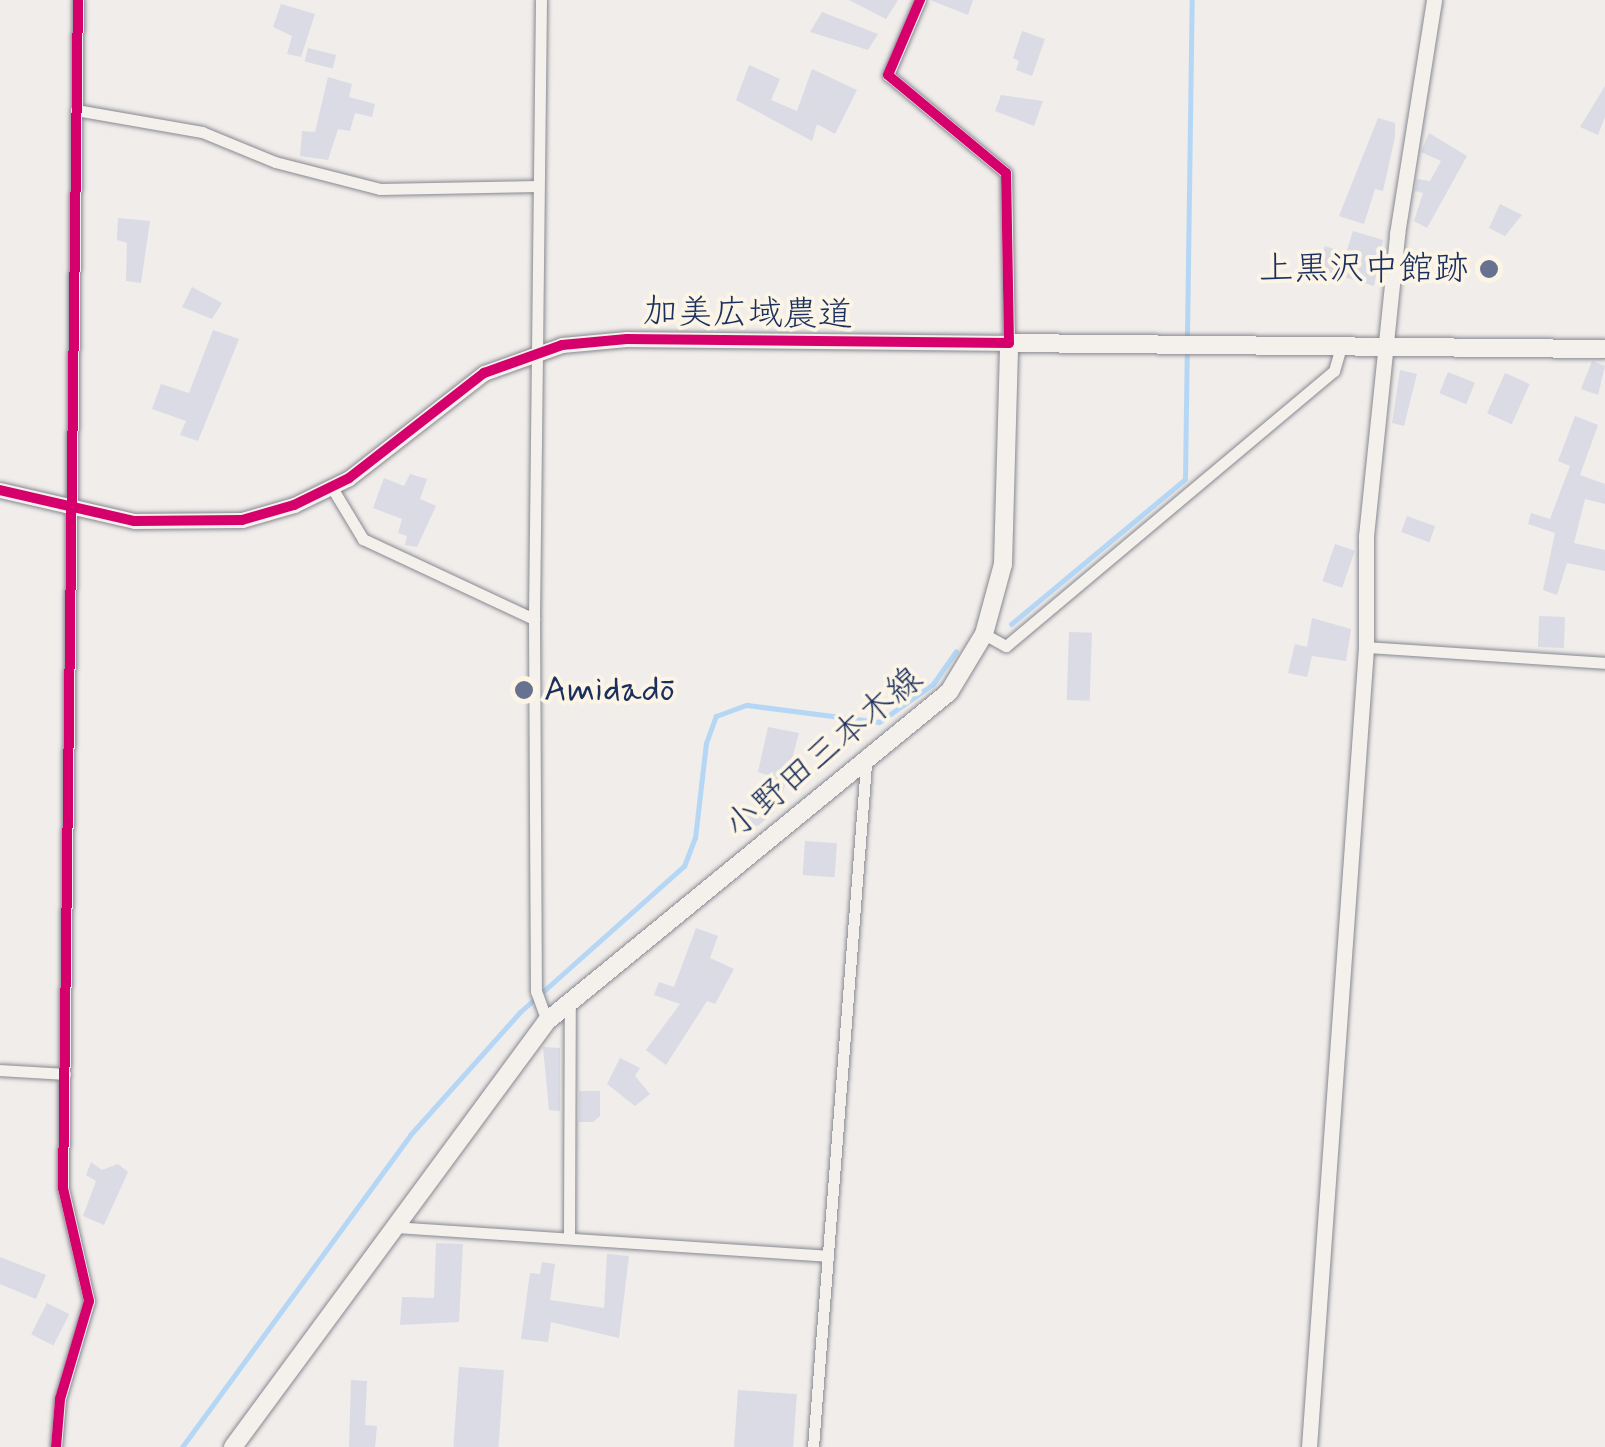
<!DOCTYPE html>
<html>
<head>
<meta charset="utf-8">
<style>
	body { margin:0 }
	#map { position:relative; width:1605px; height:1447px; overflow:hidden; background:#f0edeb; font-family:Mynerve,"Klee One",sans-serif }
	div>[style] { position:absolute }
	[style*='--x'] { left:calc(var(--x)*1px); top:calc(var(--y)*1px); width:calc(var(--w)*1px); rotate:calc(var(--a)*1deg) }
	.stream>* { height:5px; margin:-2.5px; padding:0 2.5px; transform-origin:2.5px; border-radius:2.5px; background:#b5d7f5 }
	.building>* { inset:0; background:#dadbe4; transform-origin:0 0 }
	.roads { filter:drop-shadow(0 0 2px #878991) drop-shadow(0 0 2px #878991) }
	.minor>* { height:11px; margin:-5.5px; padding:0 5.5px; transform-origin:5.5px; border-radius:5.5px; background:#f4f1ec }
	.tertiary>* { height:15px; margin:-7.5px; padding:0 7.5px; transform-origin:7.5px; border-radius:7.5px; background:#f4f1ec }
	.secondary>* { height:18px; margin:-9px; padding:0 9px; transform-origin:9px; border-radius:9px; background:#f4f1ec }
	.cycleway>* { height:10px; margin:-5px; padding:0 5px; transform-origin:5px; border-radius:5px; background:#d6006c }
	.dots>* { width:28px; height:28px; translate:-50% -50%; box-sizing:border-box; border:5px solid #fcf5e5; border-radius:50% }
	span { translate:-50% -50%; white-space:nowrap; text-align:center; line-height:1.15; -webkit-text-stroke:8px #fcf5e5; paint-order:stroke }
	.poi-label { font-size:35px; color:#1b2f5e }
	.right { translate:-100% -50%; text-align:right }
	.left { translate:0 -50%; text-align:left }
	.street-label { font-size:35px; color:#1b2f5e }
</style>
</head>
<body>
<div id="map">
	<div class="stream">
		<div style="--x:1011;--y:624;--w:226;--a:-39.8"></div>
		<div style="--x:1185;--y:479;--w:479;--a:-89.2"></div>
		<div style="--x:182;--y:1447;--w:386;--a:-53.8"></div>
		<div style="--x:410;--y:1135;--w:165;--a:-48.2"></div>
		<div style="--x:520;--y:1012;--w:220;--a:-41.7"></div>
		<div style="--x:684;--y:866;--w:30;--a:-69"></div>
		<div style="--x:695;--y:838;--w:96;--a:-83.4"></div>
		<div style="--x:706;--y:743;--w:29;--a:-70"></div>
		<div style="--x:716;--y:716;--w:33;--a:-20"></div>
		<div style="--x:747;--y:705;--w:133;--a:7.3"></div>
		<div style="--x:879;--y:722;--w:66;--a:-35.1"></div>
		<div style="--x:933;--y:684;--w:40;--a:-55.1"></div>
	</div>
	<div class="building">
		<div style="clip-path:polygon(849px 0,898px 0,886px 19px)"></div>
		<div style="clip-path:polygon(930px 0,973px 0,968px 15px)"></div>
		<div style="clip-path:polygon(281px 4px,315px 14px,301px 57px,287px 54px,292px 36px,273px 27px)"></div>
		<div style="clip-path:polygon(822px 12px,878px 34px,868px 50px,810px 32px)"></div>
		<div style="clip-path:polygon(1022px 31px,1045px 39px,1032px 76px,1016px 70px,1019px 61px,1013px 58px)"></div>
		<div style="left:308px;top:48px;width:29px;height:14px;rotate:14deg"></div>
		<div style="clip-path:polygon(749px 65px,780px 79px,771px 100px,797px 111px,812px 69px,857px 90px,835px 134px,817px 124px,812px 141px,736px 100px)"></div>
		<div style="clip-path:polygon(328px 77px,352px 84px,349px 97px,375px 104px,372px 117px,355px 113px,350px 131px,338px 129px,328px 160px,300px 156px,302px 131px,315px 132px)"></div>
		<div style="clip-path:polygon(1605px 86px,1605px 117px,1598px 135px,1580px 127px)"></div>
		<div style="clip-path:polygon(1001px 95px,1043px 101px,1034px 126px,995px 111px)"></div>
		<div style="clip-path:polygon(1378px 118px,1395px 123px,1395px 137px,1383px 191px,1375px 189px,1364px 224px,1339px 216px)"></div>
		<div style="clip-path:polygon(1429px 133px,1467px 156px,1427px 228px,1414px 221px,1423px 193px,1415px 191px,1417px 179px,1430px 181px,1441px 161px,1421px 152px)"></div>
		<div style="clip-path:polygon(1500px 204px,1522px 215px,1505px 236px,1489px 228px)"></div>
		<div style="clip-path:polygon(118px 218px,150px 221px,141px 283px,126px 281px,127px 243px,117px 240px)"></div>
		<div style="clip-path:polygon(1353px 231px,1383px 240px,1374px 286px,1318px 269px,1325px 246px,1346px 253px)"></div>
		<div style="clip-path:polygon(192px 287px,222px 303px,212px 319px,182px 307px)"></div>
		<div style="clip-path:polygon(213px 330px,239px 339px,198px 441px,180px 435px,186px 421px,152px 409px,161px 384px,189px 393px)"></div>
		<div style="clip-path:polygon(1592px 361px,1605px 366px,1598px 395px,1581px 389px)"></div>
		<div style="clip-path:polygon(1400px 370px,1417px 374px,1404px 426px,1392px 423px)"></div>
		<div style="left:1448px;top:372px;width:29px;height:23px;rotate:22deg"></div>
		<div style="left:1505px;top:373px;width:27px;height:44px;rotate:24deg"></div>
		<div style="clip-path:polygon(1575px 416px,1598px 425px,1580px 475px,1605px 484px,1605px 504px,1585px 499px,1574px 543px,1605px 550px,1605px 571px,1567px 563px,1557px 595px,1543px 590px,1555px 533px,1528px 524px,1531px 513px,1550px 519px,1570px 466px,1558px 461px)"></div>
		<div style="clip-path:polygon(410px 474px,427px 479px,420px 499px,436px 506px,417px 547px,405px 545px,407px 536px,398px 533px,402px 519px,373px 508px,384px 478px,404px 486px)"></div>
		<div style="left:1407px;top:516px;width:30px;height:17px;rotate:20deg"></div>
		<div style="left:1335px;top:544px;width:21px;height:39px;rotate:19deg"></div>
		<div style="left:1539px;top:616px;width:26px;height:31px;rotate:2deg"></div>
		<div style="clip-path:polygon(1312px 618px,1351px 629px,1346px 661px,1312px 656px,1307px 677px,1288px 673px,1295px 644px,1307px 647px)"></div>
		<div style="left:1069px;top:632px;width:23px;height:68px;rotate:2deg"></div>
		<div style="clip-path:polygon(768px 727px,799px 733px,783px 792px,763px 790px,767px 775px,758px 772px)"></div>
		<div style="clip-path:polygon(749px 810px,774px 812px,758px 826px,734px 822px)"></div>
		<div style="left:805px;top:841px;width:32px;height:34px;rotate:4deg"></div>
		<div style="clip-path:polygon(696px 928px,718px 936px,710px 958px,734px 969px,715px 1004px,707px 1001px,666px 1065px,646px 1050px,680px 1004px,654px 995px,659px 982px,674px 987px)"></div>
		<div style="clip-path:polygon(543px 1047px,560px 1048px,560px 1111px,549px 1110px)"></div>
		<div style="clip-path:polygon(620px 1058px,640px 1068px,635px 1076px,650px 1094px,635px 1106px,607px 1084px)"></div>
		<div style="clip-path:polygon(579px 1091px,600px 1091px,600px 1116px,593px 1122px,579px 1122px)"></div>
		<div style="clip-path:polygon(91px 1162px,102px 1170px,118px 1164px,128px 1172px,104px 1225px,83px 1216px,96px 1181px,86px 1175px)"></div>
		<div style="clip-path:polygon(436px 1243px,463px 1244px,459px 1322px,400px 1325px,402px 1297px,434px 1298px)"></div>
		<div style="clip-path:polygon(607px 1254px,629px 1256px,619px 1338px,551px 1322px,548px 1342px,521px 1339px,530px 1273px,540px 1274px,542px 1262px,555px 1264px,550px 1300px,604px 1308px)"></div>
		<div style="clip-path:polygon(0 1257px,46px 1275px,36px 1299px,0 1284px)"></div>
		<div style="left:47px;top:1303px;width:25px;height:35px;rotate:27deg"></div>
		<div style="left:459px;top:1367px;width:45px;height:80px;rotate:4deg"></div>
		<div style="clip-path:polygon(351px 1380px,367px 1381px,365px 1425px,377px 1426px,375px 1447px,349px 1447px)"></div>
		<div style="left:738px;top:1390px;width:59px;height:57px;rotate:4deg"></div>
	</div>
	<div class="roads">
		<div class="minor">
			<div style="--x:541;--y:0;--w:619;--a:90.65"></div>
			<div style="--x:534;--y:619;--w:372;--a:89.7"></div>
			<div style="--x:536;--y:991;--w:32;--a:70"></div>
			<div style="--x:920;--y:0;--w:82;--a:113.1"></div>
			<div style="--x:888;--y:75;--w:153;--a:39.7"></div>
			<div style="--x:1006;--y:173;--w:170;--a:89"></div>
			<div style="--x:76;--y:110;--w:128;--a:9.9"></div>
			<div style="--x:202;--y:132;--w:79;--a:22.3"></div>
			<div style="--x:275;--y:162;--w:108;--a:14.4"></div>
			<div style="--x:380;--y:189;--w:158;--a:-1.1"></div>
			<div style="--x:331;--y:486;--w:62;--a:58.9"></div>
			<div style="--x:363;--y:539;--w:189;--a:25.1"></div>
			<div style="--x:984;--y:634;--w:25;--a:29"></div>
			<div style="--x:1006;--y:646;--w:428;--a:-40"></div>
			<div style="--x:1334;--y:371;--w:25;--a:-74"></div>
			<div style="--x:1366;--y:647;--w:240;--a:3.8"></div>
			<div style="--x:0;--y:1070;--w:65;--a:3.5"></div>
			<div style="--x:394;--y:1227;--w:432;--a:3.8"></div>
			<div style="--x:569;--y:1237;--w:234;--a:-89.8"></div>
			<div style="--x:56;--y:1447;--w:48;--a:-85.2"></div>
			<div style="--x:60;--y:1399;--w:102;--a:-73.5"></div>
			<div style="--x:89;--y:1301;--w:116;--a:-103"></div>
			<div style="--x:63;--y:1188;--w:1188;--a:-89.28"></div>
			<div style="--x:813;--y:1447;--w:685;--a:-85.56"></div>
		</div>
		<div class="tertiary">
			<div style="--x:0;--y:490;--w:138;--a:13"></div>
			<div style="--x:134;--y:521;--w:108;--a:-0.5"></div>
			<div style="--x:242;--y:520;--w:54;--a:-16.1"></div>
			<div style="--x:294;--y:505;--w:61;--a:-26.1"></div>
			<div style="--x:349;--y:478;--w:171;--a:-37.9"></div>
			<div style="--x:484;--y:373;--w:83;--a:-19.7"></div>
			<div style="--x:562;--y:345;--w:65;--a:-5.3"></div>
			<div style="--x:627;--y:339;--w:382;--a:0.6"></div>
			<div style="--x:1309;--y:1447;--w:802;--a:-85.92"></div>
			<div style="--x:1366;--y:647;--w:111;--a:-90"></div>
			<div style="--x:1366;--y:536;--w:304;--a:-84.1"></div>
			<div style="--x:1397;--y:234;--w:237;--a:-81"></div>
		</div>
		<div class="secondary">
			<div style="--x:233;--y:1447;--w:529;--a:-53.61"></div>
			<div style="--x:547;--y:1021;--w:519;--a:-39.3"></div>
			<div style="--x:949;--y:692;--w:68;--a:-58.9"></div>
			<div style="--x:984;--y:634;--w:73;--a:-74.8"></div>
			<div style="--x:1003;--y:564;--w:221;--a:-88.4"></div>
			<div style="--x:1009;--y:343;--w:596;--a:0.58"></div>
		</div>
	</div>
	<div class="cycleway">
		<div style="--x:0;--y:490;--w:138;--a:13"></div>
		<div style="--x:134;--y:521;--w:108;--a:-0.5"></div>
		<div style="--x:242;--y:520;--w:54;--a:-16.1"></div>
		<div style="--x:294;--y:505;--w:61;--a:-26.1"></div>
		<div style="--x:349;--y:478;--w:171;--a:-37.9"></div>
		<div style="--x:484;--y:373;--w:83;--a:-19.7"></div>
		<div style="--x:562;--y:345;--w:65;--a:-5.3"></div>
		<div style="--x:627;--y:339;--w:382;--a:0.6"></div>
		<div style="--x:1009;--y:343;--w:170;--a:-91"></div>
		<div style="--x:1006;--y:173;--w:153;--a:-140.3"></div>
		<div style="--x:888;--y:75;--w:82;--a:-66.9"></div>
		<div style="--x:56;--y:1447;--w:48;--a:-85.2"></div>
		<div style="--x:60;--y:1399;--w:102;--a:-73.5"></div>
		<div style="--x:89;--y:1301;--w:116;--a:-103"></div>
		<div style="--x:63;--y:1188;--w:1188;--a:-89.28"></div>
	</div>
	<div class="dots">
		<div style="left:1489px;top:269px;background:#66728f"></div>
		<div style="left:524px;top:690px;background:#66728f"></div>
	</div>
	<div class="poi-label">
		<span class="right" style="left:1469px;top:269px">上黒沢中館跡</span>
		<span class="left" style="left:544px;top:690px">Amidadō</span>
	</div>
	<div class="street-label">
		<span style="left:748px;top:314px;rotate:1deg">加美広域農道</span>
		<span style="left:824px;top:753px;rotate:-40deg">小野田三本木線</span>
	</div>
</div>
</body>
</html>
